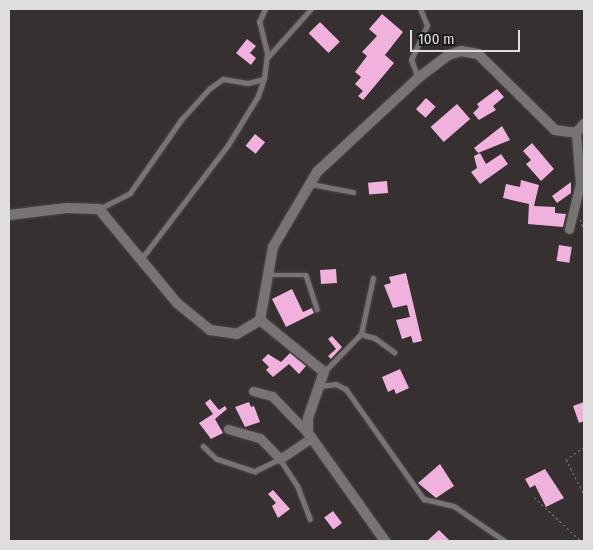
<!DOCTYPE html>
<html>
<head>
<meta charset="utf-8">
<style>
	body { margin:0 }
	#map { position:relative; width:593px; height:550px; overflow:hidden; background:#363031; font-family:"Fira Sans Condensed",sans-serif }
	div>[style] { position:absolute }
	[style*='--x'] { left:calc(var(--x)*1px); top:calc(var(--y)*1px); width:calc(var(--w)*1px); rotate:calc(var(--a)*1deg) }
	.building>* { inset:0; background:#f0b1dd; transform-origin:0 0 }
	.path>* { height:1px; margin-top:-0.5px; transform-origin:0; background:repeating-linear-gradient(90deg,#7e7979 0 2.5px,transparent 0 5px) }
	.roads { filter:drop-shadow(0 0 1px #514c4d) drop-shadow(0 0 1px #514c4d) }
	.service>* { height:4.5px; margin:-2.25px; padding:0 2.25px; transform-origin:2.25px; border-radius:2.25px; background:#777473 }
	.minor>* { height:9px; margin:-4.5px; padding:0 4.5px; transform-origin:4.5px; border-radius:4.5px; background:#777473 }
	.tertiary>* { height:10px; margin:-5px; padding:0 5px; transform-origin:5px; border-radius:5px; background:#777473 }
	span { translate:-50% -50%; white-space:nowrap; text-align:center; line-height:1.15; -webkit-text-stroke:5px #1c1919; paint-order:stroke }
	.frame { position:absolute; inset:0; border:10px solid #e0dddd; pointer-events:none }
	.scale { position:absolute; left:410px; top:30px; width:110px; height:22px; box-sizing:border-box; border:2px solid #e0dddd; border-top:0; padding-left:6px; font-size:15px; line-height:18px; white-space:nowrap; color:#e0dddd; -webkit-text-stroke:4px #1c1919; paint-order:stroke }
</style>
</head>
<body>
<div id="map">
	<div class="building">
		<div style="clip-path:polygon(382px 14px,403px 32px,385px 55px,394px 63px,363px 100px,358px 96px,363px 91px,355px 84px,361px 77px,355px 72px,367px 56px,362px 52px,377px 36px,369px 29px)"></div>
		<div style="left:320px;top:22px;width:28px;height:16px;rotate:45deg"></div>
		<div style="clip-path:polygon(247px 39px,256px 46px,250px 53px,256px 58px,251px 65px,236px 53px)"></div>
		<div style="clip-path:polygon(497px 89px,504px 97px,493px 106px,496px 110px,479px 120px,473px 113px,479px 107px,477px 104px)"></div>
		<div style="left:426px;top:98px;width:13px;height:15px;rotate:42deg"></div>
		<div style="left:457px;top:104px;width:20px;height:35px;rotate:49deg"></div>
		<div style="clip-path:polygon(502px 126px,510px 140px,478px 153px,474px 148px)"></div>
		<div style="left:255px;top:134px;width:13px;height:15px;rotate:39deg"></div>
		<div style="clip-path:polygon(532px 143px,554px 169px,541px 181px,526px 164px,531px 160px,523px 151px)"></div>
		<div style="clip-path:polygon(480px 153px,486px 164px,501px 154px,508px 164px,480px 184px,471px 172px,477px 168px,474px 156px)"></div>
		<div style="clip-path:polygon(521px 180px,539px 185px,534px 206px,555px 207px,555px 213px,566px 214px,563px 227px,528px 224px,529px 204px,503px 198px,506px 184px,520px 187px)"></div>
		<div style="left:387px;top:181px;width:12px;height:19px;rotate:85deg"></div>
		<div style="clip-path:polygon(571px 182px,571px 193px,557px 203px,552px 196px)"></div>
		<div style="left:559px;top:245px;width:13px;height:16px;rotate:9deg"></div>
		<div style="left:336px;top:269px;width:14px;height:16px;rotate:86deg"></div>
		<div style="clip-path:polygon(406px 273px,422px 341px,413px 343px,411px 336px,402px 339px,396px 320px,410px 317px,407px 305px,393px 308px,384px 285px,391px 283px,389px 277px)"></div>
		<div style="clip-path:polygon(292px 289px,303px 312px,312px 308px,314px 313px,286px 327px,272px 299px)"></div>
		<div style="clip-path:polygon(332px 336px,342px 347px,331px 359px,328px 356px,336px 349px,328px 339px)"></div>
		<div style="clip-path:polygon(290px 353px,306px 366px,299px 374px,289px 364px,273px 377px,266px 370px,269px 367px,262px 360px,268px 354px,281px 362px)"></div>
		<div style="clip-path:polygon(400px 369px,409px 388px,396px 394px,394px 389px,388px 392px,382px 377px)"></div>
		<div style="clip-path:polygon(210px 399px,219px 410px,225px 406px,227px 409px,215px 419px,223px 433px,211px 439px,199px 423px,213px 414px,205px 403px)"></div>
		<div style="clip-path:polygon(249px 402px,251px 407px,254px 406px,260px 422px,245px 427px,235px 407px)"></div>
		<div style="clip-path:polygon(584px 402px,584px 421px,579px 423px,573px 406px)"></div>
		<div style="clip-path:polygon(440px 464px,454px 486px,436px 498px,418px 483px)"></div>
		<div style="clip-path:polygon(545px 469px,564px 498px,546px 507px,535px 485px,530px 488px,525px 479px)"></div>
		<div style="clip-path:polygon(273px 490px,290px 509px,278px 518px,272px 506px,276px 503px,268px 494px)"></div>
		<div style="left:333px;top:511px;width:15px;height:11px;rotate:53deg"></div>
		<div style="clip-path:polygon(439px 530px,450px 541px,427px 541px)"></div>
	</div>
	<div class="path">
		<div style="--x:580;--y:219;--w:12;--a:70"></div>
		<div style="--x:584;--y:447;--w:22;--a:146"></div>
		<div style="--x:566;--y:459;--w:39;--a:63"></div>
		<div style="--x:534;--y:497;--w:64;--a:43.1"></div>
	</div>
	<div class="roads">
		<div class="service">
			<div style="--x:267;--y:58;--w:66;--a:-48.1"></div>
			<div style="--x:418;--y:78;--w:19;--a:-111"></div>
			<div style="--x:411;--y:60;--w:38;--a:-65"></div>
			<div style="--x:427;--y:26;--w:18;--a:-112"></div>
			<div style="--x:311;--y:184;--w:43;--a:10.8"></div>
			<div style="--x:99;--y:209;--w:35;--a:-27"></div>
			<div style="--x:130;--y:193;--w:89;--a:-55.1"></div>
			<div style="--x:181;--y:120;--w:42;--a:-47.9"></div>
			<div style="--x:209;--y:89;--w:17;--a:-36"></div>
			<div style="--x:223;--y:79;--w:25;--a:9"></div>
			<div style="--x:248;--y:83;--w:16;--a:-14"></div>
			<div style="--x:264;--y:79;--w:26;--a:-83"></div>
			<div style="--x:267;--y:53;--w:32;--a:-104"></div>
			<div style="--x:259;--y:22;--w:14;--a:-65"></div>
			<div style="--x:142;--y:258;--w:142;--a:-52.7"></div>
			<div style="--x:228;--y:145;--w:57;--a:-58.5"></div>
			<div style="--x:258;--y:96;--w:18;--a:-71"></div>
			<div style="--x:267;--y:275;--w:39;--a:0"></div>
			<div style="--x:306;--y:275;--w:36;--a:72"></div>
			<div style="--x:361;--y:334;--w:15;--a:16"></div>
			<div style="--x:375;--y:338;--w:24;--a:36"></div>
			<div style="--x:324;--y:372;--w:53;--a:-45.8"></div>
			<div style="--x:361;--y:334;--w:57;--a:-77.9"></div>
			<div style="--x:320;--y:386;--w:16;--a:-7"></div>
			<div style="--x:336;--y:384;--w:11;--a:27"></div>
			<div style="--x:346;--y:389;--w:135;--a:54.7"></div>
			<div style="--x:424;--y:499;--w:31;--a:13"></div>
			<div style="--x:454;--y:506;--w:62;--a:34.5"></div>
			<div style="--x:203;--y:446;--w:19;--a:43"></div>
			<div style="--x:217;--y:459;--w:40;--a:18"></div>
			<div style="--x:255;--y:471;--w:28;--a:-26"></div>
			<div style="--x:280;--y:459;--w:33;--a:57"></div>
			<div style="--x:298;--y:487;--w:34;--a:69"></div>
		</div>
		<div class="minor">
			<div style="--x:569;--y:229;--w:46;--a:-76.3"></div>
			<div style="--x:580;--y:184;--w:51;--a:-94.5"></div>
			<div style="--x:253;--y:391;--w:20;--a:15"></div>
			<div style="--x:272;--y:396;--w:52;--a:45.8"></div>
			<div style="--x:228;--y:429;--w:33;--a:16"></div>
			<div style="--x:260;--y:438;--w:29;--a:46"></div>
			<div style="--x:280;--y:459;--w:37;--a:-34"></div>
		</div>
		<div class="tertiary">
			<div style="--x:9;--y:215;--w:58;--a:-6.9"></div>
			<div style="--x:67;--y:208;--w:32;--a:2"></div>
			<div style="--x:99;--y:209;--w:122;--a:50.3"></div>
			<div style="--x:177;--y:303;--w:43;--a:39.3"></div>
			<div style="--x:210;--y:330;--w:27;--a:8"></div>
			<div style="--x:237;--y:334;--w:27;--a:-31"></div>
			<div style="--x:260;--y:320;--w:74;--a:-79.9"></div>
			<div style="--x:273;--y:247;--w:87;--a:-59.6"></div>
			<div style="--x:317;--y:172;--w:138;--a:-42.9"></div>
			<div style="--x:418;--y:78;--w:38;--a:-37"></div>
			<div style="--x:448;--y:55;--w:14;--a:-17"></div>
			<div style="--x:461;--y:51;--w:17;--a:10"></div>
			<div style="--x:478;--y:54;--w:108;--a:44.6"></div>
			<div style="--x:555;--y:130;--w:21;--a:8"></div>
			<div style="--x:576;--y:133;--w:12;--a:-48"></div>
			<div style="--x:260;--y:320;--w:82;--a:39.1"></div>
			<div style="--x:324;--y:372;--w:49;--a:109.2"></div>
			<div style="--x:308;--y:418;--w:15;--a:90"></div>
			<div style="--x:308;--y:433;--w:133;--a:54.5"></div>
		</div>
	</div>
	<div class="frame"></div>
	<div class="scale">100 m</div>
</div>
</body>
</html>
